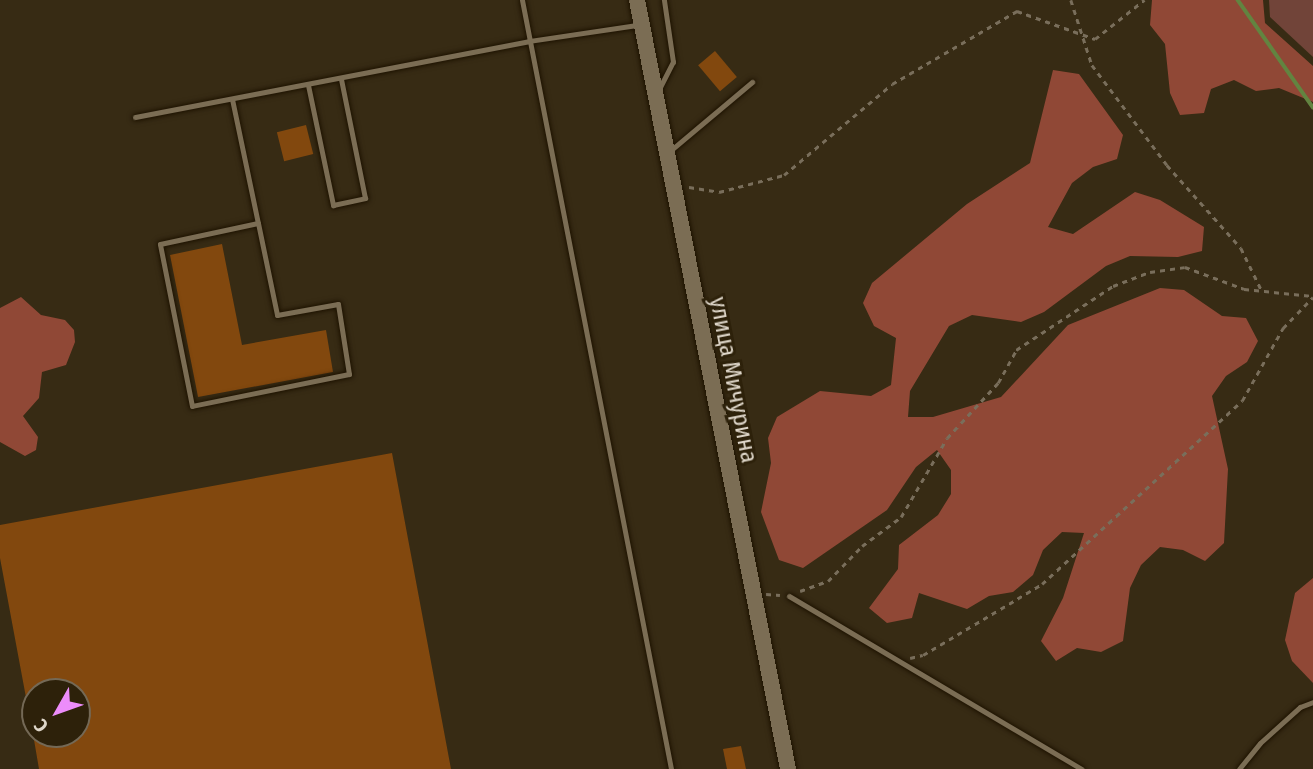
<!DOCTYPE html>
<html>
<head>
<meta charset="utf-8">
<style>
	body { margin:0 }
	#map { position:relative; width:1313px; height:769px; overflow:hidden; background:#372b14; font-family:"Fira Sans Condensed",sans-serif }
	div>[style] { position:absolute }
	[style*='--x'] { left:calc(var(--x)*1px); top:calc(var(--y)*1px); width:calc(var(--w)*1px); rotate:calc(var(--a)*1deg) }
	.green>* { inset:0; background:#714439 }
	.forest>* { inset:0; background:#904836 }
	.stream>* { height:3.5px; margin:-1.75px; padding:0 1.75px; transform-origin:1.75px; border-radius:1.75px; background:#628440 }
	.building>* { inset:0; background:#82480e; transform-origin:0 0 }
	.path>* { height:2.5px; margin-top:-1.25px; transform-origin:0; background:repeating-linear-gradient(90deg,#796e5b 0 5px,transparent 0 10px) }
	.roads { filter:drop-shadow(0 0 2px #1e1300) drop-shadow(0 0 2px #1e1300) }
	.service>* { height:5px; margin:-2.5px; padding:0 2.5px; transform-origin:2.5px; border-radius:2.5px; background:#7b6d54 }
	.secondary>* { height:16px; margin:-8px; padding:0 8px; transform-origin:8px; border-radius:8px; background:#7b6d54 }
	span { translate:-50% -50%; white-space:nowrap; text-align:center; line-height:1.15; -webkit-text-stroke:6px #2d210a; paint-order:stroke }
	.street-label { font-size:24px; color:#ded6c9 }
	.north { position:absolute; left:21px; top:678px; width:70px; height:70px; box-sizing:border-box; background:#2d210a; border:2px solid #746956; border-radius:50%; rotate:230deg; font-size:19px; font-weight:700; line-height:28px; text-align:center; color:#ded6c9 }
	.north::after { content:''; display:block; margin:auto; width:24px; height:32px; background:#ec8cfa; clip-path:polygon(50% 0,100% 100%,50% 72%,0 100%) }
</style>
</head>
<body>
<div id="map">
	<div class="green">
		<div style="clip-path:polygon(1269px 0,1313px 0,1313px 57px,1270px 17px)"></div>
	</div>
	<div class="forest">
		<div style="clip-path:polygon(1152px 0,1263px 0,1265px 23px,1313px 66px,1313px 102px,1279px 88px,1256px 91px,1234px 80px,1211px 89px,1204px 113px,1180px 115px,1170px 93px,1165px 44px,1150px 25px)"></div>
		<div style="clip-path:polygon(1053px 70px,1079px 74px,1123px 135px,1117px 159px,1093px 167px,1072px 183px,1048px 227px,1073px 234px,1135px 192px,1160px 200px,1204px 227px,1202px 251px,1178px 257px,1130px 256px,1106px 266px,1044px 312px,1021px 322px,972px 315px,949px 326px,910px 391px,908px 417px,933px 417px,1001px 397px,1068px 325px,1160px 288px,1184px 290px,1222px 316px,1246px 318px,1258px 341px,1247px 362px,1226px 376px,1212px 396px,1228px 469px,1224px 543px,1205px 561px,1183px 550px,1160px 547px,1141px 565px,1130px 588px,1123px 641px,1101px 652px,1077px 648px,1056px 661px,1041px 641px,1063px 598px,1084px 533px,1062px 532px,1043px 550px,1033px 575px,1013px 592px,989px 596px,967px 609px,919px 593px,912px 618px,887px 623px,869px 608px,898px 569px,899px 545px,938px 515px,951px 494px,951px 470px,937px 450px,916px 467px,887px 510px,803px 568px,779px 560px,761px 512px,771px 463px,768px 438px,777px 417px,820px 391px,871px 396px,891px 385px,896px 338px,874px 326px,863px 303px,872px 283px,967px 204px,1030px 163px)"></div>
		<div style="clip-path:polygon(21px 297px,41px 315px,65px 320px,74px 330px,75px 342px,66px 365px,42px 372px,39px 398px,23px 416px,38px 437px,36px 450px,25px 456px,0 442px,0 308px)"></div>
		<div style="clip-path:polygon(1313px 578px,1313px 683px,1292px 661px,1285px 640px,1295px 593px)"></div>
	</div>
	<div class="stream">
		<div style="--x:1238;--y:0;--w:131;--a:55"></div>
	</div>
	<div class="building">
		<div style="left:715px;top:51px;width:34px;height:22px;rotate:50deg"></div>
		<div style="left:306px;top:125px;width:30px;height:30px;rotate:76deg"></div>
		<div style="clip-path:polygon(222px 244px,242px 345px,326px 330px,333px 372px,198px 397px,170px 255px)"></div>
		<div style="clip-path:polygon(392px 453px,451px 769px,39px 769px,33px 734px,77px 734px,77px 692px,35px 692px,35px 719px,30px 719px,0 558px,0 525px)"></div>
		<div style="clip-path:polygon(741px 746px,746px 769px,727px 769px,723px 749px)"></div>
	</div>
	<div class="path">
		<div style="--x:1071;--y:0;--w:68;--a:72.1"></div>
		<div style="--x:1092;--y:65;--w:125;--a:53.1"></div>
		<div style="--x:1167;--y:165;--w:111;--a:48.3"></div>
		<div style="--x:1241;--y:248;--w:48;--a:64"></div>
		<div style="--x:689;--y:187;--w:30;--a:9"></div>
		<div style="--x:719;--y:192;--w:67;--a:-14.7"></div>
		<div style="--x:784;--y:175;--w:141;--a:-40.1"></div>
		<div style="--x:892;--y:84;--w:145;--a:-30.3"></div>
		<div style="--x:1017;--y:11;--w:83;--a:19.7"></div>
		<div style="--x:1095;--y:39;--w:63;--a:-38.5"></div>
		<div style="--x:800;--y:591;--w:30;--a:-20"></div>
		<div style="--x:828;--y:581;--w:49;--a:-45.8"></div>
		<div style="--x:862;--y:546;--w:49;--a:-36.6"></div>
		<div style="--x:901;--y:517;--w:91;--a:-59.8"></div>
		<div style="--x:947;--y:438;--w:75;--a:-47.2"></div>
		<div style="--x:998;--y:383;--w:38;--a:-61"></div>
		<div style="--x:1016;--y:350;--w:116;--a:-33.4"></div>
		<div style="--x:1113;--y:286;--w:40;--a:-21"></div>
		<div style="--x:1150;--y:272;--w:35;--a:-8"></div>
		<div style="--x:1185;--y:267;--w:63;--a:20.4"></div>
		<div style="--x:1244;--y:289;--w:69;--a:5.8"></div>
		<div style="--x:766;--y:594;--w:14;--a:4"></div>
		<div style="--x:910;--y:658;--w:13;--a:-13"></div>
		<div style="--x:923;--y:655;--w:139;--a:-30.8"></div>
		<div style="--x:1042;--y:584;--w:271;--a:-42.5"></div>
		<div style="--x:1242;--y:401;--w:84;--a:-60.7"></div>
		<div style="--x:1283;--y:328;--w:43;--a:-45.9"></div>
	</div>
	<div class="roads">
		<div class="service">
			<div style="--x:522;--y:0;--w:783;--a:79.03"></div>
			<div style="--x:308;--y:85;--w:123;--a:78.2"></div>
			<div style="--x:333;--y:205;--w:33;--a:-12"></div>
			<div style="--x:365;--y:198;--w:121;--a:-101.4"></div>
			<div style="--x:658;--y:91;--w:33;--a:-63"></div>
			<div style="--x:673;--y:62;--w:63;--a:-98.3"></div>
			<div style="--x:232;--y:99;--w:127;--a:78.2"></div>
			<div style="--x:258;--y:223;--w:94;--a:78.3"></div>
			<div style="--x:277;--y:315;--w:62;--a:-10.2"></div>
			<div style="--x:338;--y:304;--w:71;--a:81.1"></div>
			<div style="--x:349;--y:374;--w:160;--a:168.5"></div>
			<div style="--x:192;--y:406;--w:165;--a:-101.2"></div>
			<div style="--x:160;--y:244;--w:100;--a:-12.1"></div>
			<div style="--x:135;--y:117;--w:401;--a:-10.9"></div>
			<div style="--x:529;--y:41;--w:110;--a:-8.4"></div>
			<div style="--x:671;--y:150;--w:106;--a:-40"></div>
			<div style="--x:789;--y:596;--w:340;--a:30.6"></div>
			<div style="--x:1239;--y:769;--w:33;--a:-51"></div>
			<div style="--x:1260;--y:743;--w:54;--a:-42"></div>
			<div style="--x:1300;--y:707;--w:14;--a:-21"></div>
		</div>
		<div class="secondary">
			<div style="--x:637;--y:0;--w:784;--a:78.89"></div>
		</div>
	</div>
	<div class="street-label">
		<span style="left:733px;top:380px;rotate:79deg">улица Мичурина</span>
	</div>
	<div class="north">С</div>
</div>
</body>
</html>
